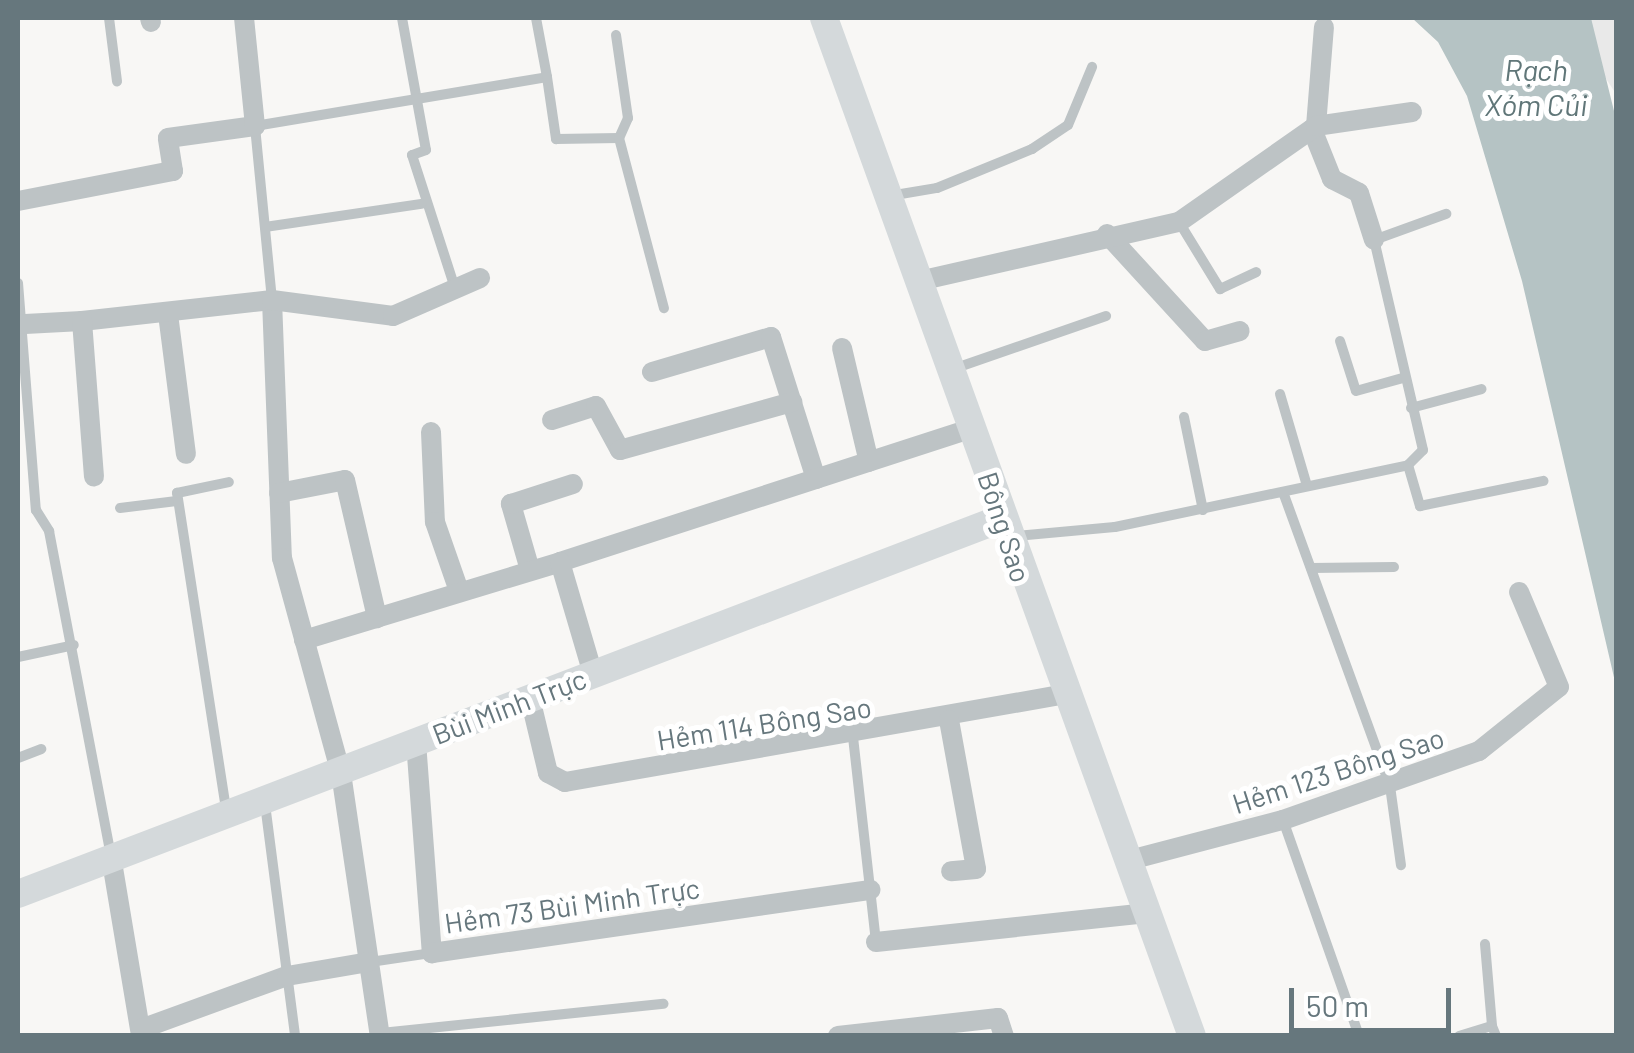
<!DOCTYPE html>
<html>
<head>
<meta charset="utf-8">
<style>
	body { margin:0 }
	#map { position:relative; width:1634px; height:1053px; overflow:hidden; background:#f8f7f5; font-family:Barlow,sans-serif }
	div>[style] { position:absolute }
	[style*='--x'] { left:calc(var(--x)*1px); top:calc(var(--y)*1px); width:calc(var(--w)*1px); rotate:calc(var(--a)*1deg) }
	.built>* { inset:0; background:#e9e9e9 }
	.water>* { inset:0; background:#b5c3c4 }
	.lane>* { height:10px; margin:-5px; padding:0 5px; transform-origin:5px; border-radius:5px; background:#bdc3c5 }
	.street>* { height:20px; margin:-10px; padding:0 10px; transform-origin:10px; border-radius:10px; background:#bdc3c5 }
	.secondary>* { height:28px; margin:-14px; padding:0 14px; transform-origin:14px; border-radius:14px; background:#d4d9db }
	span { translate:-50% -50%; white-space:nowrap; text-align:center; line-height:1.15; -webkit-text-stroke:10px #fff; paint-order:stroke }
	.street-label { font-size:28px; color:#66777d }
	.water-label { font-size:30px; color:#607678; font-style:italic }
	.frame { position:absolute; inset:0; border:20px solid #66777d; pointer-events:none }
	.scale { position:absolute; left:1289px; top:988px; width:162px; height:45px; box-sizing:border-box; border:5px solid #66777d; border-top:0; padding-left:12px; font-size:30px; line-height:35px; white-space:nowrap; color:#66777d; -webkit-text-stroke:8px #fff; paint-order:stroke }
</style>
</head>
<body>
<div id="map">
	<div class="built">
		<div style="clip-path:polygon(1579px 18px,1616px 18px,1616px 94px,1605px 77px)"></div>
	</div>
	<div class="water">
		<div style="clip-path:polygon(1412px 18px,1591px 18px,1616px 119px,1616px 686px,1522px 281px,1467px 96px,1438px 42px)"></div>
	</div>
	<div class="lane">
		<div style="--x:109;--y:18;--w:64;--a:82.8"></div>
		<div style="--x:402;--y:18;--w:134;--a:79.7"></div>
		<div style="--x:426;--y:150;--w:15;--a:160"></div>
		<div style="--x:412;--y:155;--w:140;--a:72.1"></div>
		<div style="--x:536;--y:18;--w:60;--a:79.4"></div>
		<div style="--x:616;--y:35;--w:84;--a:81.8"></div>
		<div style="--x:628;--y:118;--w:22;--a:114"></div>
		<div style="--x:889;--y:196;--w:49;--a:-9.5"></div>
		<div style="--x:937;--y:188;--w:103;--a:-22.3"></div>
		<div style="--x:1032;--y:149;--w:43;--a:-33.7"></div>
		<div style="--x:1068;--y:125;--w:63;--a:-67.5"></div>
		<div style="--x:1179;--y:222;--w:79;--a:58.5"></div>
		<div style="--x:1220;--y:289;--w:40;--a:-25"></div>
		<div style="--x:265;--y:227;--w:158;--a:-8.4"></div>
		<div style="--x:18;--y:283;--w:228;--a:85.5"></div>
		<div style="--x:36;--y:510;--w:25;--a:58"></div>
		<div style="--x:49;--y:531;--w:331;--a:79.2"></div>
		<div style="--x:272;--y:300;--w:175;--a:-95.6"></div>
		<div style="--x:255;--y:126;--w:296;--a:-9.5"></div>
		<div style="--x:547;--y:77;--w:63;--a:81.7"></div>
		<div style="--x:556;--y:139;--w:63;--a:-0.9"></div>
		<div style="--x:619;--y:138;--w:176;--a:75.2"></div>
		<div style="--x:1340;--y:341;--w:52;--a:72.3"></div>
		<div style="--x:1356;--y:391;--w:49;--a:-15.5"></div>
		<div style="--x:953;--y:369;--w:162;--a:-19.1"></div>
		<div style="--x:1280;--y:394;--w:96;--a:73.6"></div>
		<div style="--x:1411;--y:408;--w:73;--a:-15"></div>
		<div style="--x:1184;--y:417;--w:95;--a:78.5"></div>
		<div style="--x:1408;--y:465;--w:21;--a:-45"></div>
		<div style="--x:1423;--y:450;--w:216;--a:-103.1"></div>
		<div style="--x:1374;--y:240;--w:77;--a:-19.9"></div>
		<div style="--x:1283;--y:492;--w:313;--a:70"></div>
		<div style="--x:1390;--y:786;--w:80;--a:82.1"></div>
		<div style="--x:120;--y:508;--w:57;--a:-7"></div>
		<div style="--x:1016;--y:536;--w:99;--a:-5.2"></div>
		<div style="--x:1115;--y:527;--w:299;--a:-11.9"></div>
		<div style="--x:1408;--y:465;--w:43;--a:73.7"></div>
		<div style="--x:1420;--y:506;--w:126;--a:-11.5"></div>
		<div style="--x:1311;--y:568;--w:83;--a:-0.7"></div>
		<div style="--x:18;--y:657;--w:57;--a:-12.1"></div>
		<div style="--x:853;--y:737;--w:206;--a:83.6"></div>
		<div style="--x:18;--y:758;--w:25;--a:-21"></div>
		<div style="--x:265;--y:804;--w:234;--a:82.6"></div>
		<div style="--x:226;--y:809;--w:320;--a:-98.8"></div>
		<div style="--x:177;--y:493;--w:53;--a:-11.9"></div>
		<div style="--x:1283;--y:820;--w:229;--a:70.6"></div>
		<div style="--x:1485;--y:944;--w:82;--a:85.1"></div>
		<div style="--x:370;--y:962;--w:63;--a:-8.3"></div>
		<div style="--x:381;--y:1033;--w:284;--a:-5.9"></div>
		<div style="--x:1459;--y:1036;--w:34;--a:-17"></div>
		<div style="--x:1492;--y:1026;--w:11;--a:68"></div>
	</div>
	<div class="street">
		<div style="--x:150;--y:18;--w:4;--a:76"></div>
		<div style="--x:1316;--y:126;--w:99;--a:-85.4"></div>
		<div style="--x:1312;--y:129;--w:54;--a:68.2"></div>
		<div style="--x:1332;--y:179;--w:30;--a:27"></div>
		<div style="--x:1359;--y:193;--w:49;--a:72.3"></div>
		<div style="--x:18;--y:201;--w:158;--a:-11"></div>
		<div style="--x:173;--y:171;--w:33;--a:-99"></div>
		<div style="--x:168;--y:138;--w:88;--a:-7.9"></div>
		<div style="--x:255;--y:126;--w:109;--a:-95.8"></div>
		<div style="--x:1107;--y:234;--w:145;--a:47.5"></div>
		<div style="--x:1205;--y:341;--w:36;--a:-16"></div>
		<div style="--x:919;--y:281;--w:267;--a:-12.8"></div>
		<div style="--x:1179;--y:222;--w:167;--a:-35"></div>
		<div style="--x:1316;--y:126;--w:97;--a:-8.3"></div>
		<div style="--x:272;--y:300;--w:258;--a:87.8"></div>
		<div style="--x:282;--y:558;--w:223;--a:74.7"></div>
		<div style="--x:341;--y:773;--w:266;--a:81.6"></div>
		<div style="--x:168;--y:314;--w:141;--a:82.7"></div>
		<div style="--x:82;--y:321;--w:191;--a:-6.3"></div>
		<div style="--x:272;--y:300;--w:122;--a:7.5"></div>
		<div style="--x:393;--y:316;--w:95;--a:-23.6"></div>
		<div style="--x:25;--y:324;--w:57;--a:-3"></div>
		<div style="--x:82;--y:321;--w:156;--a:85.6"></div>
		<div style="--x:842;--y:348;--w:117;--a:76.7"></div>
		<div style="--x:652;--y:372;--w:124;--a:-16.4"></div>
		<div style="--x:771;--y:337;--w:149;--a:72.4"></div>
		<div style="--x:552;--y:420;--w:46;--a:-17.7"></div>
		<div style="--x:596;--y:406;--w:50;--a:61.4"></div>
		<div style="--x:620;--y:450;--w:179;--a:-15.6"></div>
		<div style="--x:431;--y:432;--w:90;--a:87.5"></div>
		<div style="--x:435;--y:522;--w:70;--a:70.8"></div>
		<div style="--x:279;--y:493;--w:67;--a:-11.1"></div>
		<div style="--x:345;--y:480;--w:142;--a:76.9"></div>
		<div style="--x:560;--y:562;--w:434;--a:-18"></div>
		<div style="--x:530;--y:570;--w:69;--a:-106.1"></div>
		<div style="--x:511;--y:504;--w:65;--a:-17.9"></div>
		<div style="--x:304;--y:640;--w:268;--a:-16.9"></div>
		<div style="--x:560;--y:562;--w:117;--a:73.6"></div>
		<div style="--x:530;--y:698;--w:77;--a:76.5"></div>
		<div style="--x:548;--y:773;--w:19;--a:28"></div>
		<div style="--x:565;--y:782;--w:509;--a:-9.96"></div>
		<div style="--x:949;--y:720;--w:151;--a:79.7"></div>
		<div style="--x:976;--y:869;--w:25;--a:175"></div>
		<div style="--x:416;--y:742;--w:212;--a:85.7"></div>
		<div style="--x:432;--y:953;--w:443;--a:-8.2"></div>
		<div style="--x:1130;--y:860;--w:158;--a:-14.7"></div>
		<div style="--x:1283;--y:820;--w:208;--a:-19.4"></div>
		<div style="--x:1479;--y:751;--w:102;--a:-38.7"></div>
		<div style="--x:1559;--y:687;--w:103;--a:-112.8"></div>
		<div style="--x:112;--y:862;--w:176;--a:80.5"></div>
		<div style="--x:876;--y:942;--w:275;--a:-6.1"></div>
		<div style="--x:141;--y:1029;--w:155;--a:-20"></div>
		<div style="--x:287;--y:976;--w:83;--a:-9.7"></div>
		<div style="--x:838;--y:1036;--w:161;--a:-6.4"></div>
		<div style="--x:998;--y:1018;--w:19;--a:72"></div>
	</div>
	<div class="secondary">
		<div style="--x:824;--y:18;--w:1082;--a:70.13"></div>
		<div style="--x:18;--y:894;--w:1051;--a:-20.9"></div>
	</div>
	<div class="street-label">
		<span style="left:1005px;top:527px;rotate:72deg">Bông Sao</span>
		<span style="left:509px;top:706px;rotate:-21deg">Bùi Minh Trực</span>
		<span style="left:764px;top:723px;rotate:-9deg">Hẻm 114 Bông Sao</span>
		<span style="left:1338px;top:770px;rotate:-18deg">Hẻm 123 Bông Sao</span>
		<span style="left:572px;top:905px;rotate:-8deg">Hẻm 73 Bùi Minh Trực</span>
	</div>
	<div class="water-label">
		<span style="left:1536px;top:86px">Rạch<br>Xóm Củi</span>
	</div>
	<div class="frame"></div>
	<div class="scale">50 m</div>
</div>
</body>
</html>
